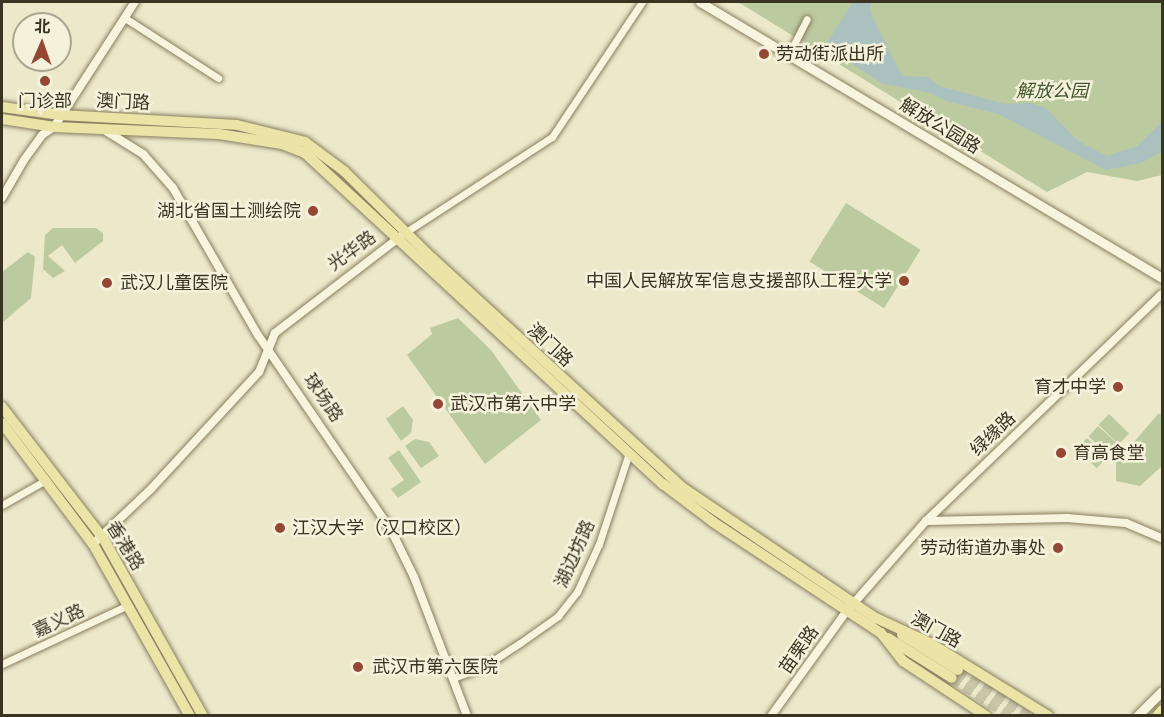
<!DOCTYPE html>
<html>
<head>
<meta charset="utf-8">
<style>
	body { margin:0 }
	#map { position:relative; width:1164px; height:717px; overflow:hidden; background:#ece9cb; font-family:Lora,"Noto Sans SC",serif }
	div>[style] { position:absolute }
	[style*='--x'] { left:calc(var(--x)*1px); top:calc(var(--y)*1px); width:calc(var(--w)*1px); rotate:calc(var(--a)*1deg) }
	.green>* { inset:0; background:#bcca9f; transform-origin:0 0 }
	.water>* { inset:0; background:#abc1bf }
	.primary-tunnel>* { height:10px; margin-top:-5px; transform-origin:0; background:repeating-linear-gradient(90deg,#c8c5a9 0 10px,transparent 0 15px) }
	.roads { filter:drop-shadow(0 0 2px #887e60) drop-shadow(0 0 2px #887e60) }
	.minor>* { height:7px; margin:-3.5px; padding:0 3.5px; transform-origin:3.5px; border-radius:3.5px; background:#f7f5de }
	.tertiary>* { height:8px; margin:-4px; padding:0 4px; transform-origin:4px; border-radius:4px; background:#f7f5de }
	.secondary>* { height:9px; margin:-4.5px; padding:0 4.5px; transform-origin:4.5px; border-radius:4.5px; background:#f7f5de }
	.primary>* { height:10px; margin:-5px; padding:0 5px; transform-origin:5px; border-radius:5px; background:#ebe4a7 }
	.dots>* { width:16px; height:16px; translate:-50% -50%; box-sizing:border-box; border:3px solid #f4f2db; border-radius:50% }
	span { translate:-50% -50%; white-space:nowrap; text-align:center; line-height:1.15; -webkit-text-stroke:5px #f4f2db; paint-order:stroke }
	.poi-label { font-size:18px; color:#3a3322 }
	.left { translate:0 -50%; text-align:left }
	.right { translate:-100% -50%; text-align:right }
	.park-label { font-size:18px; color:#42552b; font-style:italic }
	.street-label { font-size:18px; color:#3a3322 }
	.frame { position:absolute; inset:0; border:3px solid #3a3322; pointer-events:none }
	.north { position:absolute; left:12px; top:12px; width:60px; height:60px; box-sizing:border-box; background:#f4f2db; border:2px solid #aaa691; border-radius:50%; rotate:2deg; font-size:16px; font-weight:700; line-height:24px; text-align:center; color:#3a3322 }
	.north::after { content:''; display:block; margin:auto; width:21px; height:27px; background:#934734; clip-path:polygon(50% 0,100% 100%,50% 72%,0 100%) }
</style>
</head>
<body>
<div id="map">
	<div class="green">
		<div style="clip-path:polygon(738px 2px,1162px 2px,1162px 175px,1137px 181px,1087px 172px,1047px 192px)"></div>
		<div style="left:846px;top:203px;width:88px;height:69px;rotate:32deg"></div>
		<div style="clip-path:polygon(53px 228px,96px 228px,103px 233px,103px 241px,75px 263px,62px 245px,48px 256px,65px 271px,53px 278px,43px 269px,45px 235px)"></div>
		<div style="clip-path:polygon(28px 252px,35px 257px,31px 298px,2px 323px,2px 272px)"></div>
		<div style="clip-path:polygon(458px 318px,491px 350px,541px 420px,485px 464px,407px 355px,432px 334px,430px 328px)"></div>
		<div style="clip-path:polygon(403px 406px,413px 420px,411px 433px,401px 441px,386px 419px)"></div>
		<div style="left:1109px;top:414px;width:28px;height:15px;rotate:44deg"></div>
		<div style="clip-path:polygon(1158px 414px,1162px 414px,1162px 466px,1140px 486px,1116px 481px,1116px 463px)"></div>
		<div style="left:1098px;top:426px;width:27px;height:14px;rotate:42deg"></div>
		<div style="left:1087px;top:438px;width:28px;height:15px;rotate:44deg"></div>
		<div style="clip-path:polygon(415px 439px,429px 442px,439px 456px,421px 468px,405px 446px)"></div>
		<div style="clip-path:polygon(399px 450px,421px 482px,398px 498px,391px 489px,404px 480px,388px 458px)"></div>
	</div>
	<div class="water">
		<div style="clip-path:polygon(853px 2px,871px 2px,870px 12px,902px 76px,927px 77px,939px 86px,1005px 104px,1030px 103px,1046px 108px,1078px 141px,1107px 156px,1137px 146px,1162px 122px,1162px 152px,1141px 163px,1106px 170px,998px 114px,946px 101px,930px 93px,881px 83px,831px 50px,828px 41px)"></div>
	</div>
	<div class="primary-tunnel">
		<div style="--x:958;--y:670;--w:84;--a:33.3"></div>
		<div style="--x:952;--y:678;--w:69;--a:33.2"></div>
	</div>
	<div class="roads">
		<div class="minor">
			<div style="--x:125;--y:18;--w:111;--a:32.8"></div>
			<div style="--x:789;--y:54;--w:39;--a:-63"></div>
			<div style="--x:406;--y:232;--w:174;--a:-33.1"></div>
			<div style="--x:552;--y:137;--w:162;--a:-56.3"></div>
			<div style="--x:2;--y:505;--w:51;--a:-29.6"></div>
			<div style="--x:2;--y:664;--w:139;--a:-25.1"></div>
			<div style="--x:453;--y:678;--w:32;--a:-20"></div>
			<div style="--x:483;--y:667;--w:44;--a:-33"></div>
			<div style="--x:520;--y:643;--w:47;--a:-35.4"></div>
			<div style="--x:558;--y:616;--w:31;--a:-52"></div>
			<div style="--x:577;--y:592;--w:53;--a:-65.4"></div>
			<div style="--x:599;--y:544;--w:96;--a:-71.8"></div>
		</div>
		<div class="tertiary">
			<div style="--x:106;--y:131;--w:44;--a:31.9"></div>
			<div style="--x:143;--y:154;--w:45;--a:48.6"></div>
			<div style="--x:173;--y:188;--w:170;--a:60"></div>
			<div style="--x:258;--y:335;--w:236;--a:55.7"></div>
			<div style="--x:391;--y:530;--w:52;--a:63.9"></div>
			<div style="--x:414;--y:577;--w:149;--a:69.1"></div>
			<div style="--x:2;--y:198;--w:44;--a:-59.9"></div>
			<div style="--x:24;--y:160;--w:31;--a:-54"></div>
			<div style="--x:42;--y:135;--w:14;--a:-34"></div>
			<div style="--x:54;--y:127;--w:149;--a:-57.1"></div>
			<div style="--x:926;--y:521;--w:141;--a:-1.2"></div>
			<div style="--x:1067;--y:518;--w:59;--a:4.8"></div>
			<div style="--x:1126;--y:523;--w:39;--a:23"></div>
			<div style="--x:93;--y:544;--w:79;--a:-43.5"></div>
			<div style="--x:150;--y:490;--w:161;--a:-47.3"></div>
			<div style="--x:259;--y:372;--w:42;--a:-67.7"></div>
			<div style="--x:275;--y:333;--w:159;--a:-37.6"></div>
			<div style="--x:771;--y:716;--w:128;--a:-54.2"></div>
			<div style="--x:846;--y:612;--w:121;--a:-48.7"></div>
			<div style="--x:926;--y:521;--w:327;--a:-43.9"></div>
		</div>
		<div class="secondary">
			<div style="--x:700;--y:2;--w:538;--a:30.85"></div>
			<div style="--x:1137;--y:716;--w:35;--a:-45"></div>
		</div>
		<div class="primary">
			<div style="--x:2;--y:107;--w:59;--a:7.9"></div>
			<div style="--x:60;--y:115;--w:177;--a:3.2"></div>
			<div style="--x:237;--y:125;--w:70;--a:14"></div>
			<div style="--x:305;--y:142;--w:49;--a:36.6"></div>
			<div style="--x:344;--y:171;--w:124;--a:44.7"></div>
			<div style="--x:432;--y:258;--w:340;--a:42.5"></div>
			<div style="--x:683;--y:488;--w:233;--a:34"></div>
			<div style="--x:876;--y:618;--w:60;--a:24.8"></div>
			<div style="--x:930;--y:643;--w:139;--a:31.7"></div>
			<div style="--x:2;--y:119;--w:53;--a:8.7"></div>
			<div style="--x:54;--y:127;--w:165;--a:2.4"></div>
			<div style="--x:219;--y:134;--w:64;--a:9"></div>
			<div style="--x:282;--y:144;--w:25;--a:21"></div>
			<div style="--x:305;--y:153;--w:488;--a:42.8"></div>
			<div style="--x:663;--y:484;--w:63;--a:37.2"></div>
			<div style="--x:713;--y:522;--w:201;--a:33.5"></div>
			<div style="--x:881;--y:633;--w:36;--a:52"></div>
			<div style="--x:903;--y:661;--w:100;--a:33.5"></div>
			<div style="--x:2;--y:407;--w:165;--a:52.4"></div>
			<div style="--x:103;--y:538;--w:204;--a:60.7"></div>
			<div style="--x:2;--y:423;--w:151;--a:53.1"></div>
			<div style="--x:93;--y:544;--w:197;--a:60.6"></div>
			<div style="--x:902;--y:635;--w:66;--a:32"></div>
			<div style="--x:888;--y:638;--w:75;--a:32"></div>
			<div style="--x:1157;--y:716;--w:8;--a:-50"></div>
		</div>
	</div>
	<div class="dots">
		<div style="left:764px;top:54px;background:#934734"></div>
		<div style="left:45px;top:81px;background:#934734"></div>
		<div style="left:313px;top:211px;background:#934734"></div>
		<div style="left:904px;top:281px;background:#934734"></div>
		<div style="left:107px;top:283px;background:#934734"></div>
		<div style="left:1118px;top:387px;background:#934734"></div>
		<div style="left:438px;top:404px;background:#934734"></div>
		<div style="left:1061px;top:453px;background:#934734"></div>
		<div style="left:280px;top:528px;background:#934734"></div>
		<div style="left:1058px;top:548px;background:#934734"></div>
		<div style="left:358px;top:667px;background:#934734"></div>
	</div>
	<div class="poi-label">
		<span class="left" style="left:776px;top:54px">劳动街派出所</span>
		<span style="left:45px;top:101px">门诊部</span>
		<span class="right" style="left:301px;top:211px">湖北省国土测绘院</span>
		<span class="right" style="left:892px;top:281px">中国人民解放军信息支援部队工程大学</span>
		<span class="left" style="left:120px;top:283px">武汉儿童医院</span>
		<span class="right" style="left:1106px;top:387px">育才中学</span>
		<span class="left" style="left:450px;top:404px">武汉市第六中学</span>
		<span class="left" style="left:1073px;top:453px">育高食堂</span>
		<span class="left" style="left:292px;top:528px">江汉大学（汉口校区）</span>
		<span class="right" style="left:1046px;top:548px">劳动街道办事处</span>
		<span class="left" style="left:372px;top:667px">武汉市第六医院</span>
	</div>
	<div class="park-label">
		<span style="left:1052px;top:91px">解放公园</span>
	</div>
	<div class="street-label">
		<span style="left:123px;top:102px;rotate:3deg">澳门路</span>
		<span style="left:940px;top:126px;rotate:31deg">解放公园路</span>
		<span style="left:352px;top:251px;rotate:-36deg">光华路</span>
		<span style="left:550px;top:345px;rotate:43deg">澳门路</span>
		<span style="left:323px;top:398px;rotate:55deg">球场路</span>
		<span style="left:993px;top:434px;rotate:-44deg">绿缘路</span>
		<span style="left:125px;top:546px;rotate:58deg">香港路</span>
		<span style="left:575px;top:554px;rotate:-66deg">湖边坊路</span>
		<span style="left:59px;top:621px;rotate:-25deg">嘉义路</span>
		<span style="left:936px;top:630px;rotate:29deg">澳门路</span>
		<span style="left:799px;top:650px;rotate:-55deg">苗栗路</span>
	</div>
	<div class="frame"></div>
	<div class="north">北</div>
</div>
</body>
</html>
